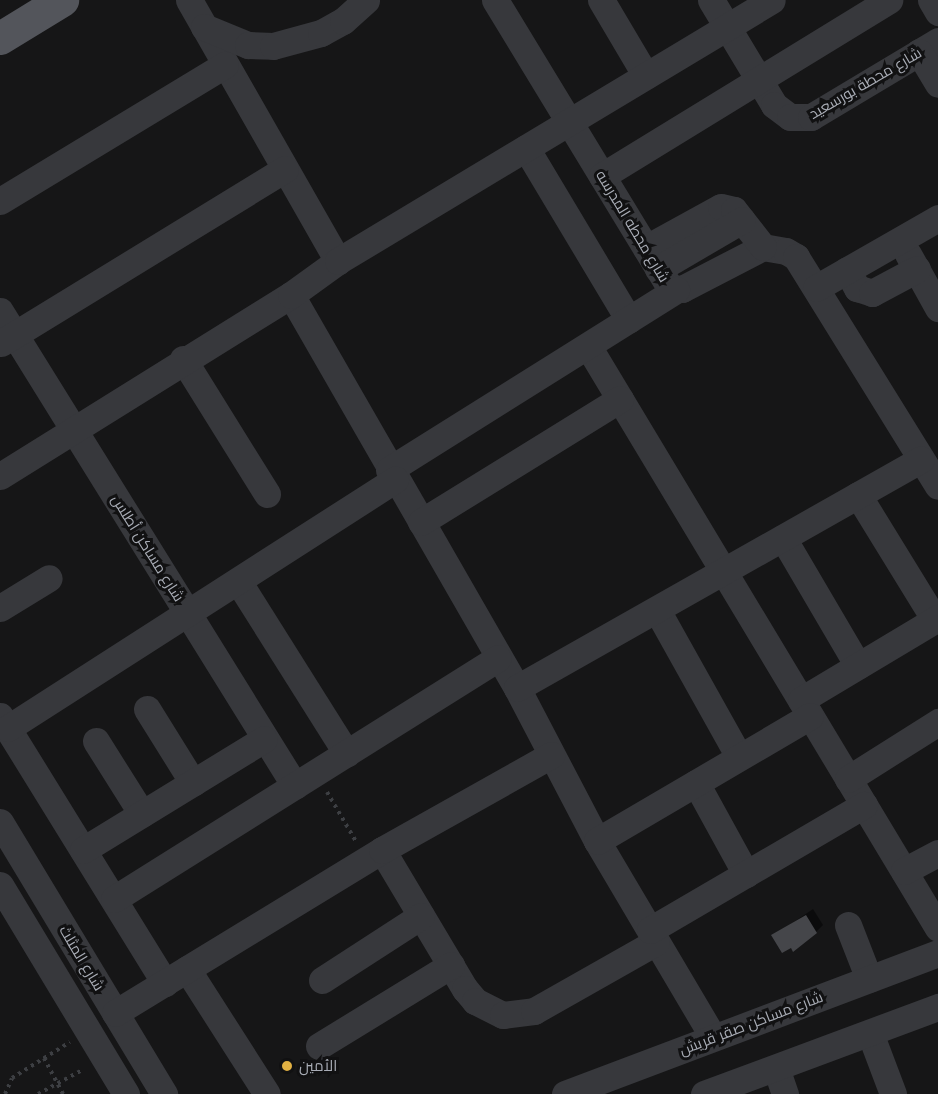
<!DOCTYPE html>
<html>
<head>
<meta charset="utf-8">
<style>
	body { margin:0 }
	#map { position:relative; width:938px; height:1094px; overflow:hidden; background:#161617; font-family:Helvetica,Cairo,sans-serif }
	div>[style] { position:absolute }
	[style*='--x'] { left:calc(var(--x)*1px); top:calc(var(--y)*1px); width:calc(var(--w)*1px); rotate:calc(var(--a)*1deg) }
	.shadow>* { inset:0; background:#0007 }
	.building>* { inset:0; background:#45464a }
	.path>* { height:4px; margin-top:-2px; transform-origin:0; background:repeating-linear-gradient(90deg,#3d3f43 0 3px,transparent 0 7.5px) }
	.minor>* { height:27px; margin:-13.5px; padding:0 13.5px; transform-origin:13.5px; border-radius:13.5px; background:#37383c }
	.major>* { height:33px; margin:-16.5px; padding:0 16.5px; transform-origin:16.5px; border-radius:16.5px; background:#53555b }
	.dots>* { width:16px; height:16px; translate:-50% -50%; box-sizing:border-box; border:3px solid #111112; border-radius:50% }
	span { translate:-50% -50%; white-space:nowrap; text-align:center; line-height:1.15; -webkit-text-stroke:6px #111112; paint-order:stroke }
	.street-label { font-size:15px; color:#a9adb6 }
	.poi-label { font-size:15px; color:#a9adb6 }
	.left { translate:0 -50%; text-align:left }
</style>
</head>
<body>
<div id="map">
	<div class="shadow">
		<div style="clip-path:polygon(813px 909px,823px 925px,816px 932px,773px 936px)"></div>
	</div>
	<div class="building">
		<div style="clip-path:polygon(806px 915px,817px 933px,793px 952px,791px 948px,782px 953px,771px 935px)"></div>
	</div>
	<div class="path">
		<div style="--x:327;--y:792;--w:56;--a:59.7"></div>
		<div style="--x:44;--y:1058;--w:41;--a:62.2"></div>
		<div style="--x:5;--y:1094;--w:17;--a:-66"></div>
		<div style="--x:12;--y:1078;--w:68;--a:-31.8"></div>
		<div style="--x:38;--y:1094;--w:52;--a:-28.5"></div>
	</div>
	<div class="minor">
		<div style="--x:189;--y:0;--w:301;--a:60.3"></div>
		<div style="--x:495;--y:0;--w:337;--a:58.7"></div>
		<div style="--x:670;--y:288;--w:12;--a:5"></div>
		<div style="--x:682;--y:289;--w:91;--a:-27.4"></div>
		<div style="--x:763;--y:247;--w:23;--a:10"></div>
		<div style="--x:786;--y:251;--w:12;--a:31"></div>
		<div style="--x:796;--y:257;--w:269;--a:58.2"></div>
		<div style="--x:601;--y:0;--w:88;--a:59.4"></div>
		<div style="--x:711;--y:0;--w:122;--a:59"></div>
		<div style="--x:774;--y:105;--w:20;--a:37"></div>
		<div style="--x:790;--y:117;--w:21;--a:0"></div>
		<div style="--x:811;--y:117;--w:148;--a:-30.9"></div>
		<div style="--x:931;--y:0;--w:14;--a:60"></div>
		<div style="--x:204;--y:27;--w:48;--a:22.2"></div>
		<div style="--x:248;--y:45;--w:25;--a:2"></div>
		<div style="--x:273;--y:46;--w:50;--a:-15.2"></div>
		<div style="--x:321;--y:33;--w:25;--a:-29"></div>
		<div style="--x:343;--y:21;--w:31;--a:-42"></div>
		<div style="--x:919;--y:52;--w:37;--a:59"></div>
		<div style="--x:526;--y:148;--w:200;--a:59.1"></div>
		<div style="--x:602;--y:176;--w:337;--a:-31.5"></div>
		<div style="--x:0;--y:201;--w:263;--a:-31.2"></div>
		<div style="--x:646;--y:248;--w:85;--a:-28.7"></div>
		<div style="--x:721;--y:207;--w:13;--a:13"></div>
		<div style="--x:734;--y:210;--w:47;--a:51.9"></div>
		<div style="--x:908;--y:254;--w:62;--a:60.9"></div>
		<div style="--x:658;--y:269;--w:97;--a:-30.3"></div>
		<div style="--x:847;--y:270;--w:21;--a:61"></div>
		<div style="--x:857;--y:288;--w:16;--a:18"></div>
		<div style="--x:872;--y:293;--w:51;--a:-28.1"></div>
		<div style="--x:816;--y:288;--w:141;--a:-29.8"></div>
		<div style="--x:291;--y:295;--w:453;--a:60.1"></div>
		<div style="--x:517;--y:688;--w:173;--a:62.4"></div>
		<div style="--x:597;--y:841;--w:228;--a:59.4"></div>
		<div style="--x:0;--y:311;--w:559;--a:58.16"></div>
		<div style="--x:1;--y:343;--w:333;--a:-31.5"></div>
		<div style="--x:588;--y:346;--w:679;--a:58.98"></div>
		<div style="--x:183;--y:359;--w:159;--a:58.1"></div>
		<div style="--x:389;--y:470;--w:339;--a:-32.1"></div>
		<div style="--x:0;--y:476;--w:343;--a:-31.9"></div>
		<div style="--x:291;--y:295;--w:58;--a:-35.9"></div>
		<div style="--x:338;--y:261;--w:506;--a:-31.02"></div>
		<div style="--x:858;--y:495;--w:147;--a:58.4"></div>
		<div style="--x:421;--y:522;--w:234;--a:-31.7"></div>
		<div style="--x:783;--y:538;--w:148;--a:59.6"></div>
		<div style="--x:238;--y:581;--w:204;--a:57.8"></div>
		<div style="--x:0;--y:608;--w:57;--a:-31.5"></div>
		<div style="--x:657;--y:610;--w:168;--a:60.8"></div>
		<div style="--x:517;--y:688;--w:464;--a:-29.5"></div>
		<div style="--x:801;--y:700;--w:160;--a:-30.9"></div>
		<div style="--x:147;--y:709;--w:87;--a:58.1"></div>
		<div style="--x:0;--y:716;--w:314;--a:58.3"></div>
		<div style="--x:8;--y:728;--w:460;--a:-32.7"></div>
		<div style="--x:96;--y:741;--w:86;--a:57.8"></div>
		<div style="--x:848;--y:779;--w:107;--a:-32.3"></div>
		<div style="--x:696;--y:783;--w:104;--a:61.2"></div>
		<div style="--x:0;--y:822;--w:318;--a:58.9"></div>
		<div style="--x:597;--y:841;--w:247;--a:-30.4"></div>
		<div style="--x:83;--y:850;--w:212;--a:-31.5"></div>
		<div style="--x:382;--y:850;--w:162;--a:59.2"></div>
		<div style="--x:465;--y:989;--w:16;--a:50"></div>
		<div style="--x:475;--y:1001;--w:31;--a:27"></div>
		<div style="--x:503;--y:1015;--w:31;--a:-7"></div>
		<div style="--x:534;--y:1011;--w:140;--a:-29.5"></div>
		<div style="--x:904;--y:871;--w:38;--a:-28"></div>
		<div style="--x:0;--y:885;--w:244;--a:58.9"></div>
		<div style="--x:114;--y:899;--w:453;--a:-32.1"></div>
		<div style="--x:848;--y:925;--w:58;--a:68.7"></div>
		<div style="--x:650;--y:930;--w:248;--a:-30.3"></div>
		<div style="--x:187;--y:969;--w:148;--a:57.4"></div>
		<div style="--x:322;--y:980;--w:118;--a:-32.9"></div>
		<div style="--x:115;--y:1013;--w:313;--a:-31.4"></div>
		<div style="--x:382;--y:850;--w:194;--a:-29.3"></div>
		<div style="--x:870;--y:1033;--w:65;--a:69.3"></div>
		<div style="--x:319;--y:1046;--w:155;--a:-31.5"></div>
		<div style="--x:776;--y:1068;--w:28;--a:71"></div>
		<div style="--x:565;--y:1094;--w:399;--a:-20.7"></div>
		<div style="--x:704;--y:1094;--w:250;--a:-20.4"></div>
	</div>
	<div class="major">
		<div style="--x:0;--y:38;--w:73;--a:-31.5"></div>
	</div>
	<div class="dots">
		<div style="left:287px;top:1066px;background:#e2b143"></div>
	</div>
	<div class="street-label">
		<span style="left:865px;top:83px;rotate:-30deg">شارع محطة بورسعيد</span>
		<span style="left:633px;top:226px;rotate:59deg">شارع محطه المدرسه</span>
		<span style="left:148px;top:548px;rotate:58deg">شارع مساكن أطلس</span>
		<span style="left:82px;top:958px;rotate:59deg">شارع المثلث</span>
		<span style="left:751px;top:1023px;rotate:-21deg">شارع مساكن صقر قريش</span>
	</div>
	<div class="poi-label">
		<span class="left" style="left:299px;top:1066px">الأمين</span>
	</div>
</div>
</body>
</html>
